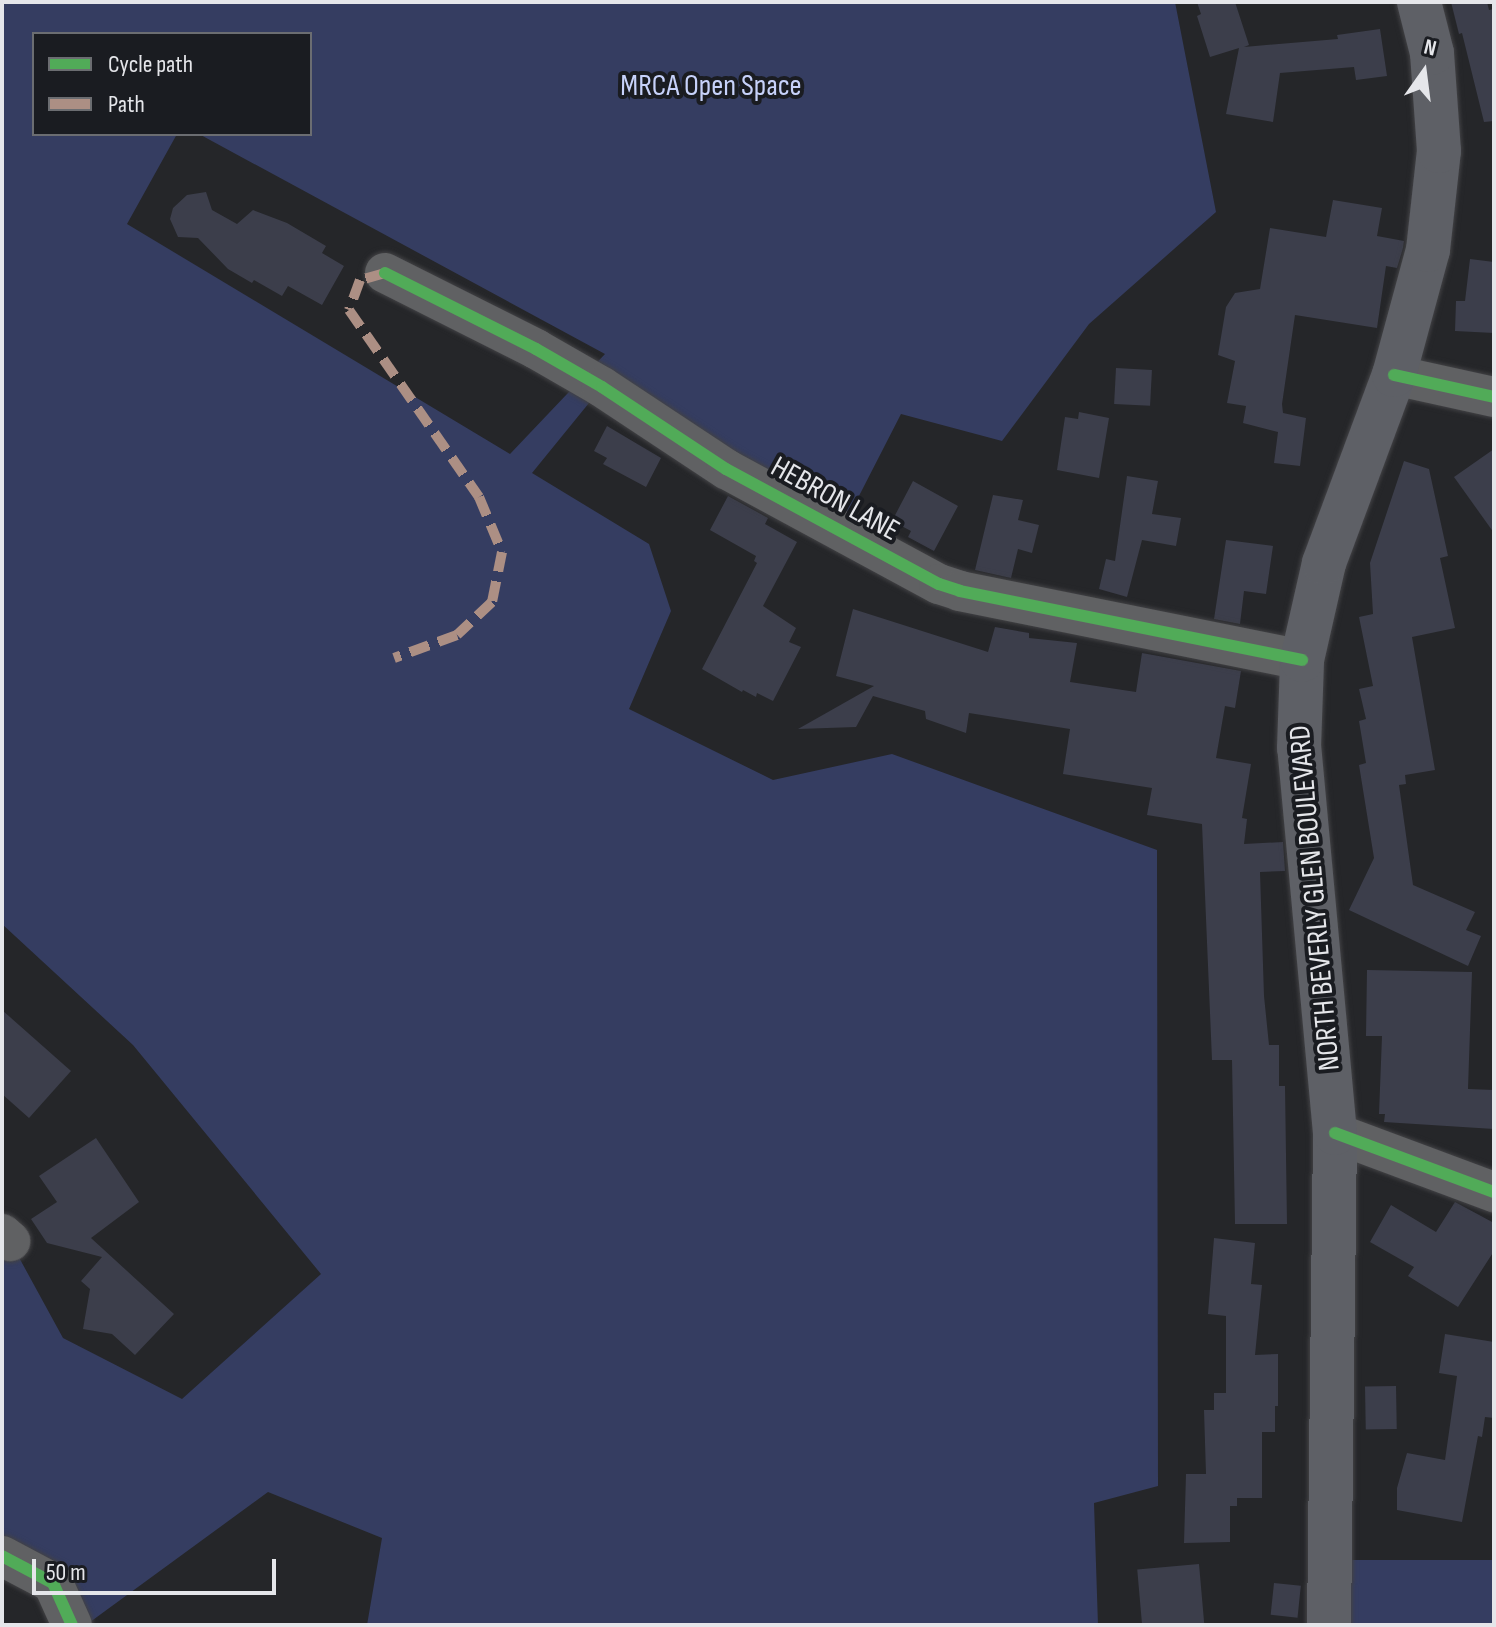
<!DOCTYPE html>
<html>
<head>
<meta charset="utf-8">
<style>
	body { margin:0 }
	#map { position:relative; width:1496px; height:1627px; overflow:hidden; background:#252629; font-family:"Sofia Sans Condensed",sans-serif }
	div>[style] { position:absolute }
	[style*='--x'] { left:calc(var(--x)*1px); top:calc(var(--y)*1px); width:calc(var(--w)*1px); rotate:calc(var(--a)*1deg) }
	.green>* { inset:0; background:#353d61; transform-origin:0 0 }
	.building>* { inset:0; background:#3c3e4b; transform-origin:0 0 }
	.roads { filter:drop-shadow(0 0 2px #424245) drop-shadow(0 0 2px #424245) }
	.minor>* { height:40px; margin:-20px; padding:0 20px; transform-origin:20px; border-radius:20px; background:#606163 }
	.major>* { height:44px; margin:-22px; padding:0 22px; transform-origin:22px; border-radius:22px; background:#5e6066 }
	.quiet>* { height:10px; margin-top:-5px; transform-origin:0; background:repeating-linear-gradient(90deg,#ac8f84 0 20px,transparent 0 30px) }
	.cycleway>* { height:12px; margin:-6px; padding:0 6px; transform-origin:6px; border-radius:6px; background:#51ab58 }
	span { translate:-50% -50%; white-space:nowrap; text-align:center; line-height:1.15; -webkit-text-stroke:8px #1a1c21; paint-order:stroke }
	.park-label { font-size:30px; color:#c7d2fa }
	.street-label { font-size:30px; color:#e5e6ea }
	.frame { position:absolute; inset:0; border:4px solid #e5e6ea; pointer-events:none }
	.legend { position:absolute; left:32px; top:32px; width:280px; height:104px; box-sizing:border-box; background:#1a1c21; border:2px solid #6b6d71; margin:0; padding:10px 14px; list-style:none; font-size:24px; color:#e5e6ea }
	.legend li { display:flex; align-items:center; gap:16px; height:40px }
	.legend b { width:40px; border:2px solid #6b6d71 }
	.north { position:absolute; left:1384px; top:32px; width:80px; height:80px; -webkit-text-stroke:6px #1a1c21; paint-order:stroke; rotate:14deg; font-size:22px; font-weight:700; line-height:32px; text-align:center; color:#e5e6ea }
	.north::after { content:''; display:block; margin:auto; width:28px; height:36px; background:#e5e6ea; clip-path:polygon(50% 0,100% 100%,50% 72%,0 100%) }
	.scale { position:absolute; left:32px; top:1559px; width:244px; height:36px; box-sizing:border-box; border:4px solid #e5e6ea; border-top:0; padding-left:10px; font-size:24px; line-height:28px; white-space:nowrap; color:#e5e6ea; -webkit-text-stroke:6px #1a1c21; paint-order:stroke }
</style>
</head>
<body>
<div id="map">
	<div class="green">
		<div style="clip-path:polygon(evenodd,2px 2px,1175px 2px,1216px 212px,1089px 324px,1002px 441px,901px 414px,840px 533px,602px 387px,532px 473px,649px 544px,671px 611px,629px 709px,773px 780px,892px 754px,1157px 850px,1158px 1486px,1094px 1503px,1098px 1625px,367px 1625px,382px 1538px,268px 1492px,86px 1625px,2px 1556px,2px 1234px,10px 1241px,63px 1338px,182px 1399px,321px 1274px,133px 1045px,2px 924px,2px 2px,34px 34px,310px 34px,310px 134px,199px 134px,605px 354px,510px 454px,127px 224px,177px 134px,34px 134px,34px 34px)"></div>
		<div style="left:1494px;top:1560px;width:65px;height:164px;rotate:90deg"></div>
	</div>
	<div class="building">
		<div style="clip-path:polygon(1197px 2px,1235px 2px,1249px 45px,1244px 47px,1338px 39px,1337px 35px,1380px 29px,1387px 76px,1356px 80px,1354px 67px,1280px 73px,1273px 122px,1226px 114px,1239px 48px,1210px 57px,1197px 16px,1201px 14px)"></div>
		<div style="clip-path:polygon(1451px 2px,1487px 2px,1489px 10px,1494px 9px,1494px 121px,1484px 122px,1462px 33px,1459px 34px)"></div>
		<div style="clip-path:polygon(206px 192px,212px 210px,237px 224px,253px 210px,287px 223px,326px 246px,322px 253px,344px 266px,322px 305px,288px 286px,282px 296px,254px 280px,252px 283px,228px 269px,198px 238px,178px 237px,170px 219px,173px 208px,187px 195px)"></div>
		<div style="clip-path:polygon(1333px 200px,1382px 208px,1377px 236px,1404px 241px,1403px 248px,1397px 268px,1386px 266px,1377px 328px,1295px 315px,1282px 404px,1283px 413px,1306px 418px,1300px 466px,1274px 463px,1278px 432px,1243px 423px,1246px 406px,1227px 403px,1235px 361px,1218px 355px,1226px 307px,1235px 293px,1260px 289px,1270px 228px,1326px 237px)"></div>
		<div style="clip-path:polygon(1470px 259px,1494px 262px,1494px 333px,1455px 331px,1456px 301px,1465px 301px)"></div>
		<div style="left:1116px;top:368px;width:36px;height:36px;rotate:3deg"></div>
		<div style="clip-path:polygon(1079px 412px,1109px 418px,1099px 478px,1057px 470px,1065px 417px,1078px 419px)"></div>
		<div style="clip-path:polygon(607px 426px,661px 458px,646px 487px,603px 464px,607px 458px,594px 451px)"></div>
		<div style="clip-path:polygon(1494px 449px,1494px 533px,1454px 477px)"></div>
		<div style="clip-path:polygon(1404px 461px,1429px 469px,1448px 556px,1440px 558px,1455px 628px,1412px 637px,1435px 770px,1405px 775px,1406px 784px,1399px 785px,1413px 885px,1475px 912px,1466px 930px,1481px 936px,1468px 966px,1349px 910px,1374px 858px,1359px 765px,1366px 763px,1359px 721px,1366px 719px,1359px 689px,1373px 686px,1359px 617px,1373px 614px,1370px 563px)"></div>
		<div style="clip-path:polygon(1127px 476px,1158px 481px,1152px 514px,1181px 518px,1176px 546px,1142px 540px,1127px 597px,1099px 589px,1106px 559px,1115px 561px)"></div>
		<div style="clip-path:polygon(913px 481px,958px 506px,934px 551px,908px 537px,911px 531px,892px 521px)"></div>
		<div style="clip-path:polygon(993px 495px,1023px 500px,1018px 520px,1039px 525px,1032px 553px,1018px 549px,1011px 578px,975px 570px)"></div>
		<div style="clip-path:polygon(728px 496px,768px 518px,765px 524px,797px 542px,763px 606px,796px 628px,789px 642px,801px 647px,773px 701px,757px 693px,756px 697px,743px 690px,742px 692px,702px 669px,757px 563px,754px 561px,756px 556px,710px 530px)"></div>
		<div style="clip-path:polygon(1226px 540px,1273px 546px,1266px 594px,1244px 591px,1240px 624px,1214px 619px)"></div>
		<div style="clip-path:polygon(853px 609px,988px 652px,995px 627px,1029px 633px,1029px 638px,1077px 643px,1070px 682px,1136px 692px,1142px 653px,1241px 671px,1235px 708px,1225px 706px,1216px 758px,1251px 764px,1242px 818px,1247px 819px,1244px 844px,1283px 842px,1285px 871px,1260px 872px,1264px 996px,1269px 1045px,1279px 1045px,1279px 1086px,1285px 1086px,1287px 1224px,1235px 1224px,1232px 1060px,1212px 1060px,1202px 824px,1147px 815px,1152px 788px,1063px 774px,1070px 729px,969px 713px,966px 733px,926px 719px,925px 711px,873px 696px,856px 727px,798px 729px,874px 686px,836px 676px)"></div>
		<div style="clip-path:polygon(1367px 970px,1472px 972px,1468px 1089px,1494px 1090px,1494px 1129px,1384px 1122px,1385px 1114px,1379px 1114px,1382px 1036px,1366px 1036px)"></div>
		<div style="clip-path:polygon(2px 1010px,71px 1071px,29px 1118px,2px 1094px)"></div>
		<div style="clip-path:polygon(96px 1138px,139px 1202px,91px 1238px,174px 1314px,135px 1355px,112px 1334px,83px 1329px,90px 1289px,81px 1281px,102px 1257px,47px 1243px,31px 1219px,57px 1202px,39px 1176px)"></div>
		<div style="clip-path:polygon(1455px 1202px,1494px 1223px,1494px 1251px,1458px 1307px,1408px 1276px,1414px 1267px,1370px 1242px,1391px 1205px,1436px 1232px)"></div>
		<div style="clip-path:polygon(1214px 1238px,1255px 1243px,1251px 1284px,1262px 1285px,1255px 1355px,1278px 1354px,1278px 1406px,1275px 1406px,1275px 1432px,1262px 1432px,1262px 1498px,1237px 1498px,1237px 1506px,1230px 1506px,1230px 1542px,1184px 1543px,1186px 1474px,1206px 1474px,1204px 1410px,1214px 1410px,1214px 1393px,1226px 1393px,1226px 1316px,1208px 1314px)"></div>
		<div style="clip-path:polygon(1445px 1334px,1494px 1342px,1494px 1418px,1485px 1417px,1482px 1437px,1478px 1436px,1462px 1522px,1397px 1510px,1397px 1488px,1407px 1453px,1445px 1460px,1457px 1376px,1439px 1373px)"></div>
		<div style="left:1396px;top:1386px;width:43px;height:31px;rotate:89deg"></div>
		<div style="left:1199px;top:1564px;width:61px;height:62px;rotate:85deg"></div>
		<div style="left:1274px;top:1583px;width:27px;height:32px;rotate:6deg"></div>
	</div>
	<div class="roads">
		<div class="minor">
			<div style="--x:385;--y:273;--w:169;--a:26.7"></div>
			<div style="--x:536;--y:349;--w:76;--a:29.9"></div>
			<div style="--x:602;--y:387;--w:149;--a:33.5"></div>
			<div style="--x:726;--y:469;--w:242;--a:28.4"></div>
			<div style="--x:939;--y:584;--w:22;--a:18"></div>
			<div style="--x:960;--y:591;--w:349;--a:11.4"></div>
			<div style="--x:1394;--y:375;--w:102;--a:12.4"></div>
			<div style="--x:1335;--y:1133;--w:170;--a:20.4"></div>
			<div style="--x:2;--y:1234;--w:11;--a:41"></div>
			<div style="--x:2;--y:1556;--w:58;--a:27.9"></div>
			<div style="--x:53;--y:1583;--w:46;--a:65.7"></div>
		</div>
		<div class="major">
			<div style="--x:1329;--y:1625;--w:492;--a:-89.3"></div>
			<div style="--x:1335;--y:1133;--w:387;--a:-95.3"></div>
			<div style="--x:1299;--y:748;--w:88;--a:-88"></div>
			<div style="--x:1302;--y:660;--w:99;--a:-77.2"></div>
			<div style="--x:1324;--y:563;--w:201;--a:-69.6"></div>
			<div style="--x:1394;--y:375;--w:130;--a:-74.8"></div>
			<div style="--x:1428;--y:250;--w:100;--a:-83.7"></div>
			<div style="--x:1439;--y:151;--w:98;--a:-94.1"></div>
			<div style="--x:1432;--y:53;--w:53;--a:-104.3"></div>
		</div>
	</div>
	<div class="quiet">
		<div style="--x:385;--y:273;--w:26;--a:164"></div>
		<div style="--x:360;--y:280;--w:32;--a:110"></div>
		<div style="--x:349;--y:310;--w:228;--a:55.2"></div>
		<div style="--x:479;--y:497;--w:60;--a:67.3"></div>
		<div style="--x:502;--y:552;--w:51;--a:101.3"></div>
		<div style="--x:492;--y:602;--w:48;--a:136.7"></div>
		<div style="--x:457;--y:635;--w:67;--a:159.9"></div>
	</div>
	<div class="cycleway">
		<div style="--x:385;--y:273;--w:169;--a:26.7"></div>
		<div style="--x:536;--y:349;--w:76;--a:29.9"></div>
		<div style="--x:602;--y:387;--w:149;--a:33.5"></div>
		<div style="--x:726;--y:469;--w:242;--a:28.4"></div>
		<div style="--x:939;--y:584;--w:22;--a:18"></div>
		<div style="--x:960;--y:591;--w:349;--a:11.4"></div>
		<div style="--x:1394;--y:375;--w:102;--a:12.4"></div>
		<div style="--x:1335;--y:1133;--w:170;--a:20.4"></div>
		<div style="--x:2;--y:1556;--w:58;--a:27.9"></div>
		<div style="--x:53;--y:1583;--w:46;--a:65.7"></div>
	</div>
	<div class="park-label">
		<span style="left:711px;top:86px">MRCA Open Space</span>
	</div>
	<div class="street-label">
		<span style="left:835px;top:499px;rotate:29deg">HEBRON LANE</span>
		<span style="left:1315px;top:898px;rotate:-95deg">NORTH BEVERLY GLEN BOULEVARD</span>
	</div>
	<div class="frame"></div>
	<ul class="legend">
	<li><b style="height:10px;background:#51ab58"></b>Cycle path</li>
	<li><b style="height:10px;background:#ac8f84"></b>Path</li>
	</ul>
	<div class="north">N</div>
	<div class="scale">50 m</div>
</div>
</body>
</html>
